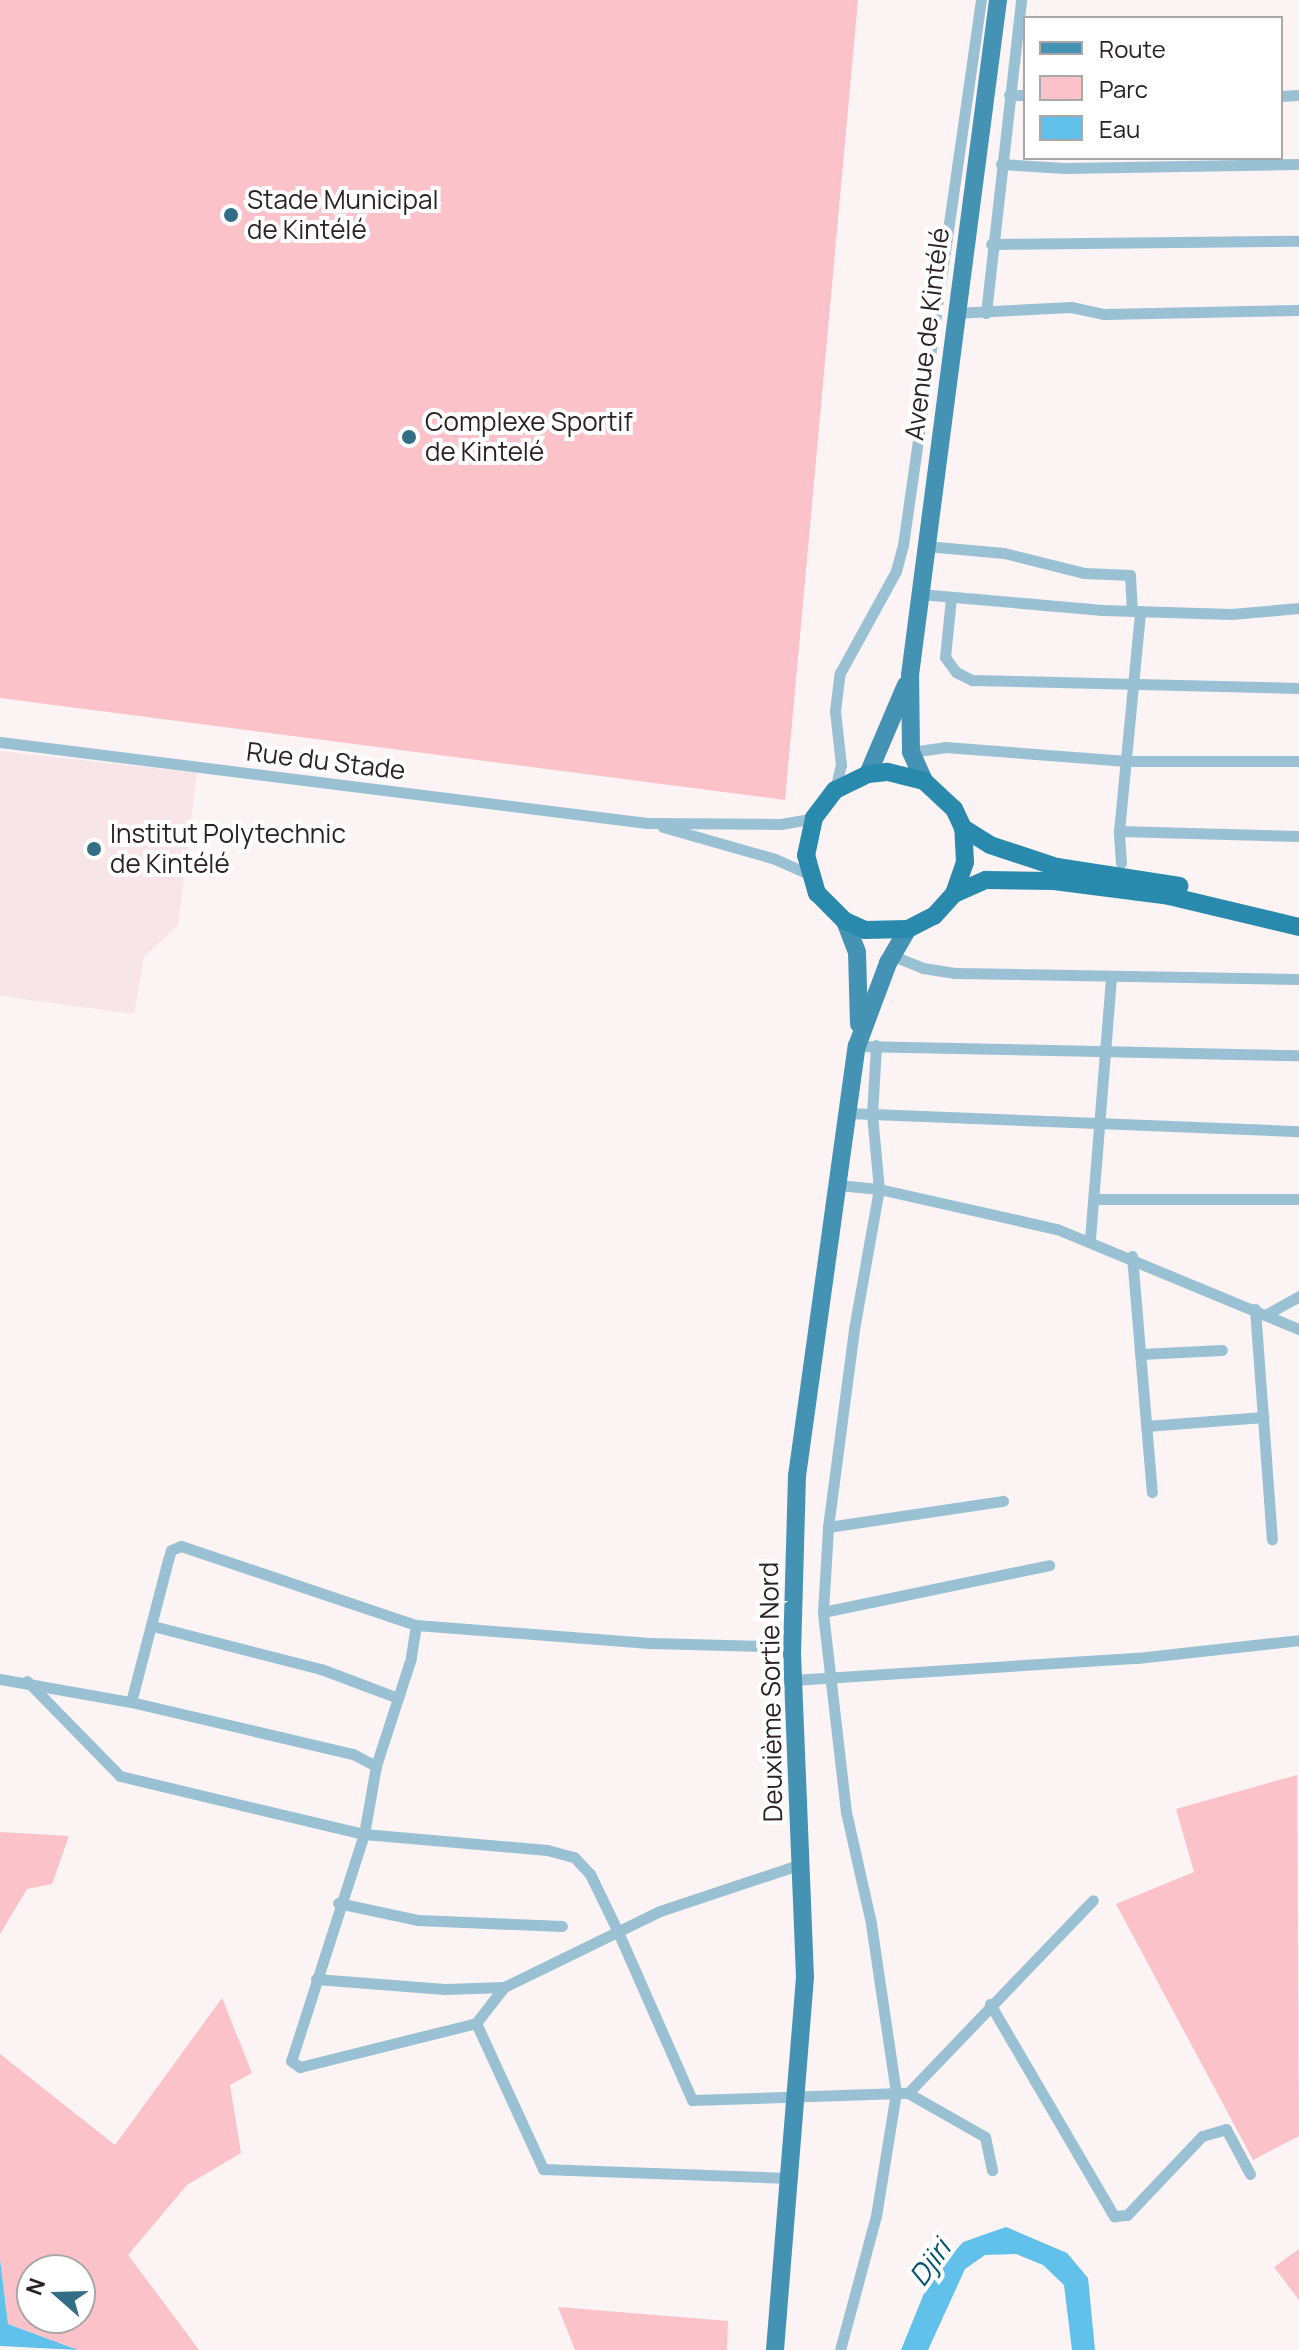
<!DOCTYPE html>
<html>
<head>
<meta charset="utf-8">
<style>
	body { margin:0 }
	#map { position:relative; width:1299px; height:2350px; overflow:hidden; background:#fcf3f4; font-family:Manrope,sans-serif }
	div>[style] { position:absolute }
	[style*='--x'] { left:calc(var(--x)*1px); top:calc(var(--y)*1px); width:calc(var(--w)*1px); rotate:calc(var(--a)*1deg) }
	.built>* { inset:0; background:#f8e5e7 }
	.green>* { inset:0; background:#fbc2ca }
	.water>* { inset:0; background:#61c1ea }
	.minor>* { height:11px; margin:-5.5px; padding:0 5.5px; transform-origin:5.5px; border-radius:5.5px; background:#9ac1d3 }
	.primary>* { height:18px; margin:-9px; padding:0 9px; transform-origin:9px; border-radius:9px; background:#4493b4 }
	.trunk>* { height:18px; margin:-9px; padding:0 9px; transform-origin:9px; border-radius:9px; background:#2a8aae }
	.dots>* { width:22px; height:22px; translate:-50% -50%; box-sizing:border-box; border:4px solid #fff; border-radius:50% }
	span { translate:-50% -50%; white-space:nowrap; text-align:center; line-height:1.15; -webkit-text-stroke:8px #fff; paint-order:stroke }
	.poi-label { font-size:26px; color:#2b2224 }
	.left { translate:0 -50%; text-align:left }
	.street-label { font-size:26px; color:#2b2224 }
	.water-label { font-size:28px; color:#00546f; font-style:italic }
	.legend { position:absolute; left:1023px; top:16px; width:260px; height:144px; box-sizing:border-box; background:#fff; border:2px solid #aaa7a7; margin:0; padding:10px 14px; list-style:none; font-size:24px; color:#2b2224 }
	.legend li { display:flex; align-items:center; gap:16px; height:40px }
	.legend b { width:40px; border:2px solid #aaa7a7 }
	.north { position:absolute; left:16px; top:2254px; width:80px; height:80px; box-sizing:border-box; background:#fff; border:2px solid #aaa7a7; border-radius:50%; rotate:290deg; font-size:22px; font-weight:700; line-height:32px; text-align:center; color:#2b2224 }
	.north::after { content:''; display:block; margin:auto; width:28px; height:36px; background:#336d86; clip-path:polygon(50% 0,100% 100%,50% 72%,0 100%) }
</style>
</head>
<body>
<div id="map">
	<div class="built">
		<div style="clip-path:polygon(0 751px,197px 773px,178px 925px,144px 957px,134px 1014px,0 996px)"></div>
	</div>
	<div class="green">
		<div style="clip-path:polygon(0 0,858px 0,785px 800px,0 698px)"></div>
		<div style="clip-path:polygon(1297px 1775px,1299px 2136px,1253px 2160px,1116px 1904px,1194px 1872px,1176px 1809px)"></div>
		<div style="clip-path:polygon(0 1832px,69px 1836px,52px 1884px,27px 1889px,0 1934px)"></div>
		<div style="clip-path:polygon(evenodd,222px 1998px,252px 2073px,230px 2085px,241px 2153px,187px 2185px,128px 2255px,199px 2350px,78px 2350px,8px 2324px,0 2259px,0 2054px,115px 2145px,222px 1998px,32px 2270px,80px 2270px,80px 2318px,32px 2318px,32px 2270px)"></div>
		<div style="clip-path:polygon(1299px 2249px,1299px 2300px,1274px 2267px)"></div>
		<div style="clip-path:polygon(558px 2307px,728px 2321px,727px 2350px,575px 2350px)"></div>
	</div>
	<div class="water">
		<div style="clip-path:polygon(1006px 2227px,1067px 2253px,1088px 2278px,1095px 2350px,1072px 2350px,1064px 2285px,1043px 2265px,1016px 2254px,985px 2255px,965px 2269px,928px 2350px,901px 2350px,929px 2281px,963px 2242px)"></div>
		<div style="clip-path:polygon(0 2259px,8px 2324px,78px 2350px,0 2346px)"></div>
	</div>
	<div class="minor">
		<div style="--x:1009;--y:95;--w:16;--a:0"></div>
		<div style="--x:1281;--y:96;--w:18;--a:-3"></div>
		<div style="--x:1001;--y:164;--w:64;--a:3.6"></div>
		<div style="--x:1065;--y:168;--w:234;--a:-1"></div>
		<div style="--x:991;--y:244;--w:308;--a:-0.6"></div>
		<div style="--x:955;--y:313;--w:116;--a:-3"></div>
		<div style="--x:1071;--y:307;--w:34;--a:12"></div>
		<div style="--x:1104;--y:314;--w:195;--a:-1.2"></div>
		<div style="--x:986;--y:313;--w:315;--a:-83.6"></div>
		<div style="--x:926;--y:546;--w:78;--a:5.1"></div>
		<div style="--x:1004;--y:553;--w:82;--a:14"></div>
		<div style="--x:1084;--y:573;--w:46;--a:2.5"></div>
		<div style="--x:1130;--y:575;--w:36;--a:87"></div>
		<div style="--x:920;--y:594;--w:183;--a:5"></div>
		<div style="--x:1102;--y:610;--w:129;--a:1.8"></div>
		<div style="--x:1231;--y:614;--w:68;--a:-5"></div>
		<div style="--x:951;--y:598;--w:59;--a:95.8"></div>
		<div style="--x:945;--y:657;--w:19;--a:54"></div>
		<div style="--x:956;--y:672;--w:18;--a:27"></div>
		<div style="--x:972;--y:680;--w:327;--a:1.4"></div>
		<div style="--x:0;--y:742;--w:652;--a:7.14"></div>
		<div style="--x:647;--y:823;--w:134;--a:0.4"></div>
		<div style="--x:781;--y:824;--w:34;--a:-10"></div>
		<div style="--x:911;--y:752;--w:34;--a:-8"></div>
		<div style="--x:945;--y:747;--w:182;--a:4.4"></div>
		<div style="--x:1126;--y:761;--w:173;--a:0"></div>
		<div style="--x:835;--y:790;--w:26;--a:-77"></div>
		<div style="--x:841;--y:765;--w:54;--a:-96.3"></div>
		<div style="--x:835;--y:711;--w:38;--a:-83"></div>
		<div style="--x:840;--y:673;--w:116;--a:-61.2"></div>
		<div style="--x:896;--y:571;--w:27;--a:-75"></div>
		<div style="--x:903;--y:545;--w:551;--a:-81.86"></div>
		<div style="--x:663;--y:827;--w:116;--a:15.9"></div>
		<div style="--x:775;--y:859;--w:37;--a:24"></div>
		<div style="--x:1119;--y:831;--w:180;--a:1.6"></div>
		<div style="--x:1121;--y:863;--w:32;--a:-94"></div>
		<div style="--x:1119;--y:831;--w:221;--a:-84.5"></div>
		<div style="--x:891;--y:955;--w:35;--a:22"></div>
		<div style="--x:923;--y:968;--w:32;--a:9"></div>
		<div style="--x:955;--y:973;--w:344;--a:1"></div>
		<div style="--x:857;--y:1046;--w:442;--a:1.2"></div>
		<div style="--x:847;--y:1113;--w:452;--a:2.3"></div>
		<div style="--x:838;--y:1185;--w:41;--a:5.6"></div>
		<div style="--x:879;--y:1189;--w:182;--a:12.7"></div>
		<div style="--x:1057;--y:1229;--w:262;--a:22.5"></div>
		<div style="--x:1094;--y:1199;--w:205;--a:0"></div>
		<div style="--x:1090;--y:1239;--w:263;--a:-85.4"></div>
		<div style="--x:1132;--y:1256;--w:237;--a:85.2"></div>
		<div style="--x:1255;--y:1309;--w:231;--a:85.8"></div>
		<div style="--x:1267;--y:1314;--w:37;--a:-29"></div>
		<div style="--x:1140;--y:1354;--w:82;--a:-2.8"></div>
		<div style="--x:1146;--y:1426;--w:118;--a:-4.4"></div>
		<div style="--x:828;--y:1527;--w:177;--a:-8.5"></div>
		<div style="--x:823;--y:1612;--w:231;--a:-11.7"></div>
		<div style="--x:416;--y:1625;--w:33;--a:99"></div>
		<div style="--x:411;--y:1658;--w:114;--a:108"></div>
		<div style="--x:376;--y:1766;--w:69;--a:100"></div>
		<div style="--x:364;--y:1834;--w:238;--a:107.8"></div>
		<div style="--x:291;--y:2061;--w:11;--a:34"></div>
		<div style="--x:300;--y:2067;--w:181;--a:-14"></div>
		<div style="--x:153;--y:1626;--w:173;--a:14.4"></div>
		<div style="--x:321;--y:1669;--w:82;--a:20.6"></div>
		<div style="--x:0;--y:1679;--w:133;--a:10"></div>
		<div style="--x:131;--y:1702;--w:228;--a:13.2"></div>
		<div style="--x:353;--y:1754;--w:26;--a:28"></div>
		<div style="--x:793;--y:1680;--w:345;--a:-3.7"></div>
		<div style="--x:1137;--y:1658;--w:163;--a:-6.3"></div>
		<div style="--x:27;--y:1681;--w:133;--a:45.6"></div>
		<div style="--x:120;--y:1776;--w:251;--a:13.4"></div>
		<div style="--x:364;--y:1834;--w:184;--a:5"></div>
		<div style="--x:547;--y:1850;--w:28;--a:15"></div>
		<div style="--x:574;--y:1857;--w:23;--a:47"></div>
		<div style="--x:590;--y:1874;--w:64;--a:64.2"></div>
		<div style="--x:618;--y:1932;--w:184;--a:66.2"></div>
		<div style="--x:692;--y:2100;--w:216;--a:-1.9"></div>
		<div style="--x:908;--y:2093;--w:89;--a:29.7"></div>
		<div style="--x:985;--y:2137;--w:34;--a:78"></div>
		<div style="--x:131;--y:1702;--w:147;--a:-75.4"></div>
		<div style="--x:168;--y:1560;--w:10;--a:-73"></div>
		<div style="--x:171;--y:1550;--w:11;--a:-22"></div>
		<div style="--x:181;--y:1546;--w:248;--a:18.6"></div>
		<div style="--x:416;--y:1625;--w:237;--a:4.4"></div>
		<div style="--x:652;--y:1643;--w:140;--a:1.6"></div>
		<div style="--x:338;--y:1903;--w:81;--a:12.1"></div>
		<div style="--x:417;--y:1920;--w:145;--a:2.4"></div>
		<div style="--x:316;--y:1979;--w:129;--a:4.4"></div>
		<div style="--x:445;--y:1989;--w:59;--a:-1.9"></div>
		<div style="--x:504;--y:1987;--w:174;--a:-26"></div>
		<div style="--x:660;--y:1911;--w:149;--a:-18.4"></div>
		<div style="--x:504;--y:1987;--w:46;--a:127.9"></div>
		<div style="--x:476;--y:2023;--w:161;--a:65.3"></div>
		<div style="--x:543;--y:2169;--w:249;--a:2.1"></div>
		<div style="--x:990;--y:2004;--w:246;--a:59.7"></div>
		<div style="--x:1114;--y:2216;--w:13;--a:-4"></div>
		<div style="--x:1127;--y:2215;--w:109;--a:-46.5"></div>
		<div style="--x:1202;--y:2136;--w:25;--a:-16"></div>
		<div style="--x:1226;--y:2129;--w:51;--a:61.9"></div>
		<div style="--x:908;--y:2093;--w:267;--a:-46.2"></div>
		<div style="--x:840;--y:2350;--w:139;--a:-75"></div>
		<div style="--x:876;--y:2216;--w:125;--a:-80.8"></div>
		<div style="--x:896;--y:2093;--w:172;--a:-98.4"></div>
		<div style="--x:871;--y:1923;--w:114;--a:-102.7"></div>
		<div style="--x:846;--y:1812;--w:201;--a:-96.6"></div>
		<div style="--x:823;--y:1612;--w:85;--a:-86.6"></div>
		<div style="--x:828;--y:1527;--w:200;--a:-82.5"></div>
		<div style="--x:854;--y:1329;--w:142;--a:-79.9"></div>
		<div style="--x:879;--y:1189;--w:74;--a:-95.4"></div>
		<div style="--x:872;--y:1115;--w:70;--a:-86.7"></div>
	</div>
	<div class="primary">
		<div style="--x:868;--y:774;--w:97;--a:-66.9"></div>
		<div style="--x:924;--y:781;--w:32;--a:-114"></div>
		<div style="--x:911;--y:752;--w:77;--a:-90.7"></div>
		<div style="--x:910;--y:675;--w:681;--a:-82.57"></div>
		<div style="--x:845;--y:921;--w:33;--a:69"></div>
		<div style="--x:857;--y:952;--w:72;--a:88.4"></div>
		<div style="--x:775;--y:2350;--w:374;--a:-85.4"></div>
		<div style="--x:805;--y:1977;--w:323;--a:-92.3"></div>
		<div style="--x:792;--y:1654;--w:178;--a:-88.4"></div>
		<div style="--x:797;--y:1476;--w:434;--a:-82.1"></div>
		<div style="--x:857;--y:1046;--w:89;--a:-69.5"></div>
		<div style="--x:888;--y:963;--w:39;--a:-60"></div>
	</div>
	<div class="trunk">
		<div style="--x:963;--y:828;--w:32;--a:32"></div>
		<div style="--x:990;--y:845;--w:71;--a:18.2"></div>
		<div style="--x:1057;--y:867;--w:124;--a:8.8"></div>
		<div style="--x:954;--y:894;--w:34;--a:-71"></div>
		<div style="--x:965;--y:862;--w:34;--a:-93"></div>
		<div style="--x:963;--y:828;--w:21;--a:-115"></div>
		<div style="--x:954;--y:809;--w:41;--a:-137"></div>
		<div style="--x:924;--y:781;--w:38;--a:-166"></div>
		<div style="--x:887;--y:772;--w:19;--a:174"></div>
		<div style="--x:868;--y:774;--w:37;--a:154"></div>
		<div style="--x:835;--y:790;--w:35;--a:127"></div>
		<div style="--x:814;--y:818;--w:38;--a:102"></div>
		<div style="--x:806;--y:855;--w:40;--a:74"></div>
		<div style="--x:817;--y:893;--w:40;--a:45"></div>
		<div style="--x:845;--y:921;--w:22;--a:24"></div>
		<div style="--x:865;--y:930;--w:43;--a:-1.3"></div>
		<div style="--x:908;--y:929;--w:29;--a:-27"></div>
		<div style="--x:934;--y:916;--w:30;--a:-48"></div>
		<div style="--x:954;--y:894;--w:35;--a:-24"></div>
		<div style="--x:986;--y:880;--w:68;--a:0.8"></div>
		<div style="--x:1054;--y:881;--w:116;--a:7.4"></div>
		<div style="--x:1169;--y:896;--w:134;--a:13.4"></div>
	</div>
	<div class="dots">
		<div style="left:231px;top:215px;background:#336d86"></div>
		<div style="left:409px;top:437px;background:#336d86"></div>
		<div style="left:94px;top:849px;background:#336d86"></div>
	</div>
	<div class="poi-label">
		<span class="left" style="left:247px;top:215px">Stade Municipal<br>de Kintélé</span>
		<span class="left" style="left:425px;top:437px">Complexe Sportif<br>de Kintelé</span>
		<span class="left" style="left:110px;top:849px">Institut Polytechnic<br>de Kintélé</span>
	</div>
	<div class="street-label">
		<span style="left:927px;top:334px;rotate:-83deg">Avenue de Kintélé</span>
		<span style="left:326px;top:761px;rotate:7deg">Rue du Stade</span>
		<span style="left:771px;top:1692px;rotate:-91deg">Deuxième Sortie Nord</span>
	</div>
	<div class="water-label">
		<span style="left:929px;top:2262px;rotate:-54deg">Djiri</span>
	</div>
	<ul class="legend">
	<li><b style="height:10px;background:#4493b4"></b>Route</li>
	<li><b style="height:22px;background:#fbc2ca"></b>Parc</li>
	<li><b style="height:22px;background:#61c1ea"></b>Eau</li>
	</ul>
	<div class="north">N</div>
</div>
</body>
</html>
